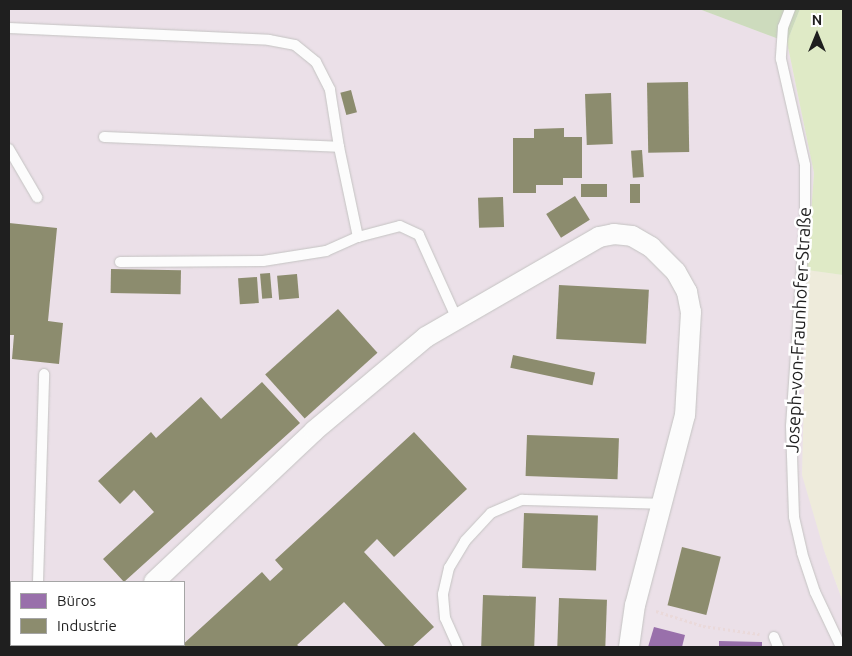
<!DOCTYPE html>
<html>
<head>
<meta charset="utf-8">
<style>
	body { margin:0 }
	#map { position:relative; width:852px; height:656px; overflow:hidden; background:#edeae8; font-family:Ubuntu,sans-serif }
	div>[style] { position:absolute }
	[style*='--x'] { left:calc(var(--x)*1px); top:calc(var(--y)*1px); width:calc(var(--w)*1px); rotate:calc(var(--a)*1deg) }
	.industrial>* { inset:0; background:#ebe0e8 }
	.farmland>* { inset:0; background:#eeebdb }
	.grass>* { inset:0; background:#dfeac6 }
	.forest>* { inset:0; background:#cddbbd }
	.offices>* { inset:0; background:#9970ab }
	.industry>* { inset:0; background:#8c8c6e; transform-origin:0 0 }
	.path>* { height:3px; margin-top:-1.5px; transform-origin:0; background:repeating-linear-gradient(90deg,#ead9da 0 2.5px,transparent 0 5px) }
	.roads { filter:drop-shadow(0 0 1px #c4c3c2) drop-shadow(0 0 1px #c4c3c2) }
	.service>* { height:10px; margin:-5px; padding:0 5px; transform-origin:5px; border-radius:5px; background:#fcfcfc }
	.minor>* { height:20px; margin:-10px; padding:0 10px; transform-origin:10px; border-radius:10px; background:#fcfcfc }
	span { translate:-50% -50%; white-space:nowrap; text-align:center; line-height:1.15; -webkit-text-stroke:5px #fff; paint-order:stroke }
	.street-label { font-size:18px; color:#1f1f1f }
	.frame { position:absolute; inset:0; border:10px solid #1f1f1f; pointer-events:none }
	.legend { position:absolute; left:10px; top:581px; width:175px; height:65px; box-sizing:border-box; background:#fff; border:1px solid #a5a5a5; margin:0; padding:6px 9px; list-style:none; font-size:15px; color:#1f1f1f }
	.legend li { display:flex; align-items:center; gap:10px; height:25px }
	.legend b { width:25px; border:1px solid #a5a5a5 }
	.north { position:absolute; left:792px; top:10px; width:50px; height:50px; -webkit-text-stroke:4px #fff; paint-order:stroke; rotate:0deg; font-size:14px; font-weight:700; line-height:20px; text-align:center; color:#1f1f1f }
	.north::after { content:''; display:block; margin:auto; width:18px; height:22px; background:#1f1f1f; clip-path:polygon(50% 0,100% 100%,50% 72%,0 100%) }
</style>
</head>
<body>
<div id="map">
	<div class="industrial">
		<div style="clip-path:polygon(evenodd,9px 9px,699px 9px,787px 42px,814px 173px,807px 270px,824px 550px,843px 602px,843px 647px,9px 647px,9px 9px,11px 582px,184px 582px,184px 645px,11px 645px,11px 582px)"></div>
	</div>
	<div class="farmland">
		<div style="clip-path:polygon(807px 270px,843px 275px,843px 602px,824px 550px,802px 475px)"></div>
	</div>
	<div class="grass">
		<div style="clip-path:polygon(800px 9px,843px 9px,843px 275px,807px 270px,814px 173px,787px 42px)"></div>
	</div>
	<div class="forest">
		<div style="clip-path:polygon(699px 9px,800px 9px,787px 42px)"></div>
	</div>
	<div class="offices">
		<div style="clip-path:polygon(654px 627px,685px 635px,682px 647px,648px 647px)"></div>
		<div style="clip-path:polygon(719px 641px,762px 642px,762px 647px,719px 647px)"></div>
	</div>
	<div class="industry">
		<div style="left:688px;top:82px;width:70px;height:41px;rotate:89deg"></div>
		<div style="left:351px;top:90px;width:23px;height:11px;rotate:75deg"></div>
		<div style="left:611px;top:93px;width:51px;height:26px;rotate:88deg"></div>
		<div style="clip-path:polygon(564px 128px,564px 137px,582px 137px,582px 178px,563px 178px,563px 185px,536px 185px,536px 193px,513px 193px,513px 138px,534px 138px,534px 129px)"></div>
		<div style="left:642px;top:150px;width:27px;height:11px;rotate:86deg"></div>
		<div style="left:581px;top:184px;width:26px;height:13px"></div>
		<div style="left:630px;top:184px;width:10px;height:19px"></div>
		<div style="left:575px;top:196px;width:28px;height:34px;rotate:58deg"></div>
		<div style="left:503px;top:197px;width:30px;height:25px;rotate:88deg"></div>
		<div style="clip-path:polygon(9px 223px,57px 228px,48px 321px,63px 323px,59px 364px,12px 359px,14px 335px,9px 335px)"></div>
		<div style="left:111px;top:269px;width:70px;height:24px;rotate:1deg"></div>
		<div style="left:270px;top:273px;width:25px;height:10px;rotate:85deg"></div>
		<div style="left:297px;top:274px;width:24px;height:20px;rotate:85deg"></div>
		<div style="left:257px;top:277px;width:26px;height:19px;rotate:86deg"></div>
		<div style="left:559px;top:285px;width:90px;height:54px;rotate:3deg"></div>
		<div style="left:338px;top:309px;width:59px;height:98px;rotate:48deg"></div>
		<div style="left:513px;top:355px;width:84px;height:13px;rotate:12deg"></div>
		<div style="clip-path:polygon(262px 382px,300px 423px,124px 582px,103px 559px,154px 512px,134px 490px,120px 504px,98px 481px,151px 432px,156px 438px,201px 397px,221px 419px)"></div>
		<div style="clip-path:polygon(414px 432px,467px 489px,394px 557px,377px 539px,364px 552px,434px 627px,412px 647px,386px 647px,344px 602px,297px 645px,300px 647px,180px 647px,262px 572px,270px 581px,283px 569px,275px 560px)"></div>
		<div style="left:527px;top:435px;width:92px;height:41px;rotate:2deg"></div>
		<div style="left:524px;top:513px;width:74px;height:55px;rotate:2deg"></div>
		<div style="left:682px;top:547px;width:40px;height:60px;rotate:14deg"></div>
		<div style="left:483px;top:595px;width:53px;height:52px;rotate:2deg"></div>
		<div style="left:559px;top:598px;width:48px;height:49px;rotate:2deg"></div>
	</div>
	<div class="path">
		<div style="--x:656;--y:611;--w:49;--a:17.7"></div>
		<div style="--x:703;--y:626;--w:57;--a:8.1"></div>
	</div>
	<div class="roads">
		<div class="service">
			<div style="--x:790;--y:9;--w:19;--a:111"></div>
			<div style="--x:783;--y:27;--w:32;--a:94"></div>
			<div style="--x:781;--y:59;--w:109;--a:77.2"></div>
			<div style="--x:805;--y:165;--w:56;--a:90"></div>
			<div style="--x:805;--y:221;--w:205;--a:93.9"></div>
			<div style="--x:791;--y:426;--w:91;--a:88.1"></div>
			<div style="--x:794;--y:517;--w:37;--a:77"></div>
			<div style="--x:802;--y:553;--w:41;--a:71.6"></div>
			<div style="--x:815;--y:592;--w:61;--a:64.7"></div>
			<div style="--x:9;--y:28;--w:260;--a:2.6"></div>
			<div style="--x:269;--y:40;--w:26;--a:11"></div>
			<div style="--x:295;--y:45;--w:27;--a:39"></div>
			<div style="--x:316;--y:62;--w:31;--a:63"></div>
			<div style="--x:330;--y:90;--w:58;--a:81"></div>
			<div style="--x:104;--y:137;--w:235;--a:2.4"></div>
			<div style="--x:339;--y:147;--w:92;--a:78.1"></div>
			<div style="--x:358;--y:237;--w:43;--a:-14.7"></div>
			<div style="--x:400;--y:226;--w:21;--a:25"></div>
			<div style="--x:419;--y:235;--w:90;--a:65.7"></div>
			<div style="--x:9;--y:149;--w:56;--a:59.7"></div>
			<div style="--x:120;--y:262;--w:143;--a:-0.4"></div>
			<div style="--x:263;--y:261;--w:64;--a:-9"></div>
			<div style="--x:326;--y:251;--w:35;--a:-24"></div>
			<div style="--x:38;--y:582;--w:208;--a:-88.3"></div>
			<div style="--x:774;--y:637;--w:11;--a:68"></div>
			<div style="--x:36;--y:647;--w:2;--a:-90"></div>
			<div style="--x:458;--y:647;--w:32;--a:-114"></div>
			<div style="--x:445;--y:618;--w:24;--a:-95"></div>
			<div style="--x:443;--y:594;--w:27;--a:-77"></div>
			<div style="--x:449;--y:568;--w:31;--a:-59"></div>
			<div style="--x:465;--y:541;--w:38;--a:-47"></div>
			<div style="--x:491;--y:513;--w:34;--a:-23"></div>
			<div style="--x:522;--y:500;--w:141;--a:1.6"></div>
		</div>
		<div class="minor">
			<div style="--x:154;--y:582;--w:220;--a:-43.3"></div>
			<div style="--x:314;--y:431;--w:146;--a:-40"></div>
			<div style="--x:426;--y:337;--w:200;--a:-30"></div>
			<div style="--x:599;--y:237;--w:15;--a:-11"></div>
			<div style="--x:614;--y:234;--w:18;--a:6"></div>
			<div style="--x:632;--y:236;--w:22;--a:30"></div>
			<div style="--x:651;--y:247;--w:35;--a:45"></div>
			<div style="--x:676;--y:272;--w:23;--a:61"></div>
			<div style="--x:687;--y:292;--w:20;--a:79"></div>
			<div style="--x:691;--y:312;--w:103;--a:93.3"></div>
			<div style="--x:685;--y:415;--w:196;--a:104.7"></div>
			<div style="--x:635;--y:605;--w:42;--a:98.1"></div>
			<div style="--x:70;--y:647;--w:4;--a:-34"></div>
		</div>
	</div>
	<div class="street-label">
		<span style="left:798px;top:330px;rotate:-87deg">Joseph-von-Fraunhofer-Straße</span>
	</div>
	<div class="frame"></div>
	<ul class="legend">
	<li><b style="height:14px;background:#9970ab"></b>Büros</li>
	<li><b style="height:14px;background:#8c8c6e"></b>Industrie</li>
	</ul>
	<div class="north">N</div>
</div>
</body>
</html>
